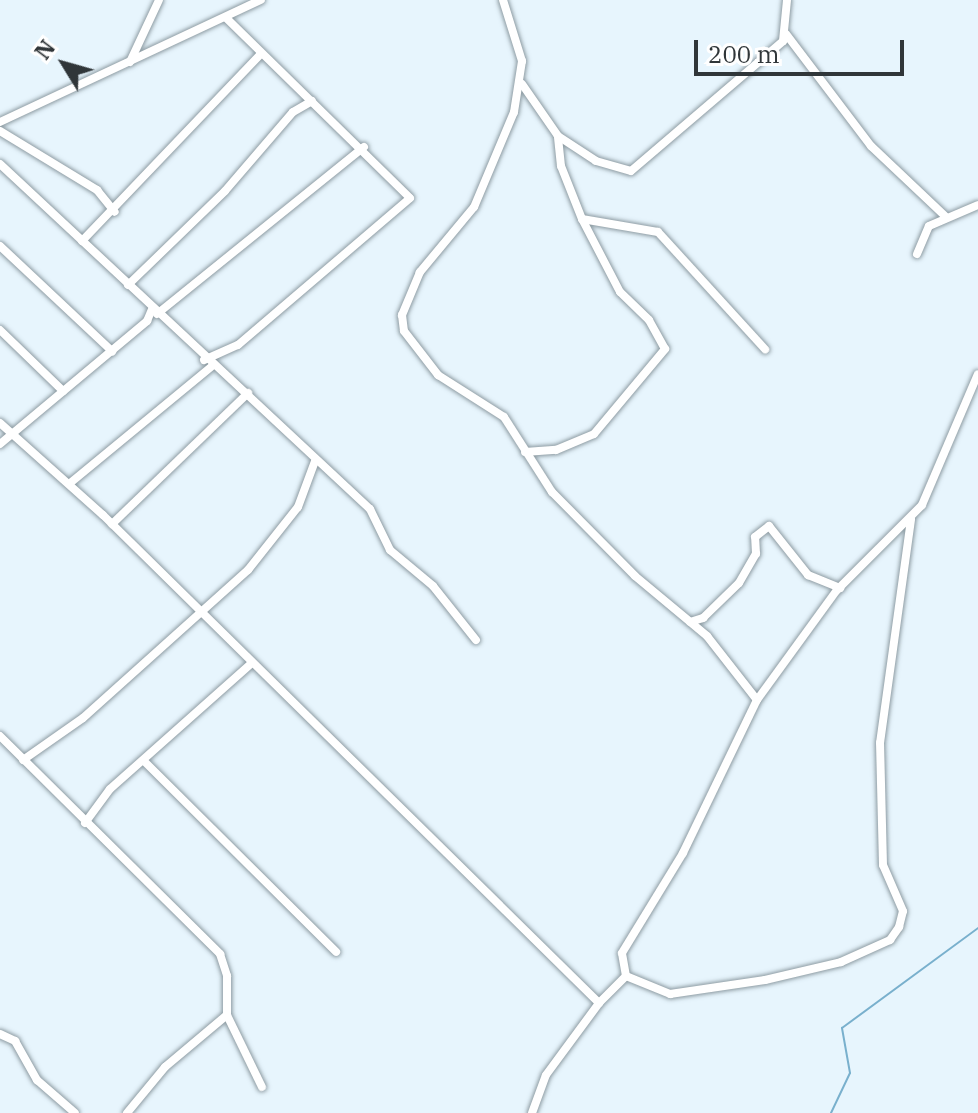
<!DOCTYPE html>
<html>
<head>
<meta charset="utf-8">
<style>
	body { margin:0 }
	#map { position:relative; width:978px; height:1113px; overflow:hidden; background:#e7f5fd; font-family:"IBM Plex Serif",serif }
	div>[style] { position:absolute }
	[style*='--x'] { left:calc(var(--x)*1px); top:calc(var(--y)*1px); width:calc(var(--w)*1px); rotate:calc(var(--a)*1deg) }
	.stream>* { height:2px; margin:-1px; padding:0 1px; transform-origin:1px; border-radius:1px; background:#79b0cd }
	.roads { filter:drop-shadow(0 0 2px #8e9ca3) drop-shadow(0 0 2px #8e9ca3) }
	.minor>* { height:8px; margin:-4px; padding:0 4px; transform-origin:4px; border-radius:4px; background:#fff }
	span { translate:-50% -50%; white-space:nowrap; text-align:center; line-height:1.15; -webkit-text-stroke:6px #fff; paint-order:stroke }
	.north { position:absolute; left:24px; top:24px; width:80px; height:80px; -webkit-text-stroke:6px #fff; paint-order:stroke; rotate:307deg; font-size:22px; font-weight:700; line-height:32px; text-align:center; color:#303639 }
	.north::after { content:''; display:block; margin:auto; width:28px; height:36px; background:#303639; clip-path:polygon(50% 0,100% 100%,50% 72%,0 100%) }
	.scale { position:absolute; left:694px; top:40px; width:210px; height:36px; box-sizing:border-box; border:4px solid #303639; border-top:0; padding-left:10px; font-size:24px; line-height:28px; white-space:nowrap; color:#303639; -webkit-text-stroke:6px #fff; paint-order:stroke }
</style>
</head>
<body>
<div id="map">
	<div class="stream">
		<div style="--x:831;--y:1113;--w:44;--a:-64.6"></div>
		<div style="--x:850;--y:1073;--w:46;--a:-100.1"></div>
		<div style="--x:842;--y:1028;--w:169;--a:-36.3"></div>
	</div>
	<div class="roads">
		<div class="minor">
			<div style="--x:503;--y:0;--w:64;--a:72.7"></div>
			<div style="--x:522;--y:61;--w:52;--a:98.9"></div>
			<div style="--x:514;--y:112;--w:103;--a:112.8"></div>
			<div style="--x:474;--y:207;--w:85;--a:129.7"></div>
			<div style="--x:420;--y:272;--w:47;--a:112.7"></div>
			<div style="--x:402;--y:315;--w:16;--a:83"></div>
			<div style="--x:404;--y:331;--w:56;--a:52.3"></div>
			<div style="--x:438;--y:375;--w:78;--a:32.5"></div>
			<div style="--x:504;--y:417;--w:89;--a:57.4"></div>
			<div style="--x:552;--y:492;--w:118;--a:45.3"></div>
			<div style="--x:635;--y:576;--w:94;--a:39.8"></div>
			<div style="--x:707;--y:636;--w:81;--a:52"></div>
			<div style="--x:786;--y:34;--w:141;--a:52.8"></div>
			<div style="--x:871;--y:146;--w:102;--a:43.4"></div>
			<div style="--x:130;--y:62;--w:68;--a:-64.9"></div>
			<div style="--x:522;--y:84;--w:63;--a:55.3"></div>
			<div style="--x:558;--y:136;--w:45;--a:33.3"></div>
			<div style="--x:596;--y:161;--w:36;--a:16"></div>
			<div style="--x:631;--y:171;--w:200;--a:-40.5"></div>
			<div style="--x:783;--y:41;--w:41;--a:-84.4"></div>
			<div style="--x:0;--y:122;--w:288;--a:-25.1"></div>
			<div style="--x:0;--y:131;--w:114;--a:31.3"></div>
			<div style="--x:97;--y:190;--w:28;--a:51"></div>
			<div style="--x:0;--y:164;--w:506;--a:43"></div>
			<div style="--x:370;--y:509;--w:46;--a:64"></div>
			<div style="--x:390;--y:550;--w:56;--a:39.9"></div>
			<div style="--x:433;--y:586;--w:69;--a:51.5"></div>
			<div style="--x:582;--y:219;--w:77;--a:9.7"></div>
			<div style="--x:658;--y:232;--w:159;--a:47.6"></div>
			<div style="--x:82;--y:241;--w:257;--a:-46.3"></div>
			<div style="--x:0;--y:246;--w:154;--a:43.2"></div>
			<div style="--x:917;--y:254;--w:30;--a:-67"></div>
			<div style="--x:929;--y:226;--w:53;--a:-23.2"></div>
			<div style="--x:128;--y:285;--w:135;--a:-44.1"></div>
			<div style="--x:225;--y:191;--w:104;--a:-49.3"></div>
			<div style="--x:293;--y:112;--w:22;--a:-30"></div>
			<div style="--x:157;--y:314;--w:266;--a:-38.9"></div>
			<div style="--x:0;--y:330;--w:88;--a:44.1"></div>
			<div style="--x:204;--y:360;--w:37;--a:-24"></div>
			<div style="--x:238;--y:345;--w:226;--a:-40.5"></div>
			<div style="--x:410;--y:198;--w:257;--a:-135.6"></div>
			<div style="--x:0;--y:423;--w:138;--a:41.8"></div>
			<div style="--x:103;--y:515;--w:696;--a:44.53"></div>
			<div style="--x:0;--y:444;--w:192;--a:-39.9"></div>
			<div style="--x:147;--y:321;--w:13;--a:-67"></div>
			<div style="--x:525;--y:452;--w:31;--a:-4"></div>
			<div style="--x:556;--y:450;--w:41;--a:-22.8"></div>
			<div style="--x:594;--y:434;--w:111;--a:-50.1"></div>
			<div style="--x:665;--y:349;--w:33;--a:-119"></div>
			<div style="--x:649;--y:320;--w:40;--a:-136"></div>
			<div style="--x:620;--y:292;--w:82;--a:-117.5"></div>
			<div style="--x:582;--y:219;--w:57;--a:-111.6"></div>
			<div style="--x:561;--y:166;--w:30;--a:-96"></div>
			<div style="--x:69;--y:484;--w:184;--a:-39.5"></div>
			<div style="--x:112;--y:524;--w:189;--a:-43.9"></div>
			<div style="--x:690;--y:622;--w:14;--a:-17"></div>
			<div style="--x:703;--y:618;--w:50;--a:-44.2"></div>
			<div style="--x:739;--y:583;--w:34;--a:-60"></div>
			<div style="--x:756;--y:554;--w:17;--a:-93"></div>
			<div style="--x:755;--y:537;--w:18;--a:-38"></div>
			<div style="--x:769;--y:526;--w:63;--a:51.5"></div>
			<div style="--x:808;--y:575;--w:35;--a:22"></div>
			<div style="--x:0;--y:736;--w:310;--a:44.7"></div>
			<div style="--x:220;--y:954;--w:23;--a:72"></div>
			<div style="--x:227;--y:976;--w:39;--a:90"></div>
			<div style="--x:227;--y:1015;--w:80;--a:64.1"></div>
			<div style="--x:23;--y:760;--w:73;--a:-35"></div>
			<div style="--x:83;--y:718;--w:222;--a:-41.9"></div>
			<div style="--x:248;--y:570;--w:80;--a:-51.6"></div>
			<div style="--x:298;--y:507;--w:49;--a:-69.7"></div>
			<div style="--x:146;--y:763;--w:268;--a:44.8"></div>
			<div style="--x:85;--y:823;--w:42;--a:-53.7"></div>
			<div style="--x:110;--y:789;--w:190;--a:-41.6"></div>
			<div style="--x:626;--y:976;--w:48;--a:22.2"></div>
			<div style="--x:670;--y:994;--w:96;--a:-8.4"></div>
			<div style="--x:765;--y:980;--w:78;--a:-13.3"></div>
			<div style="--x:841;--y:962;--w:54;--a:-24.2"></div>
			<div style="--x:890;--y:940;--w:16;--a:-55"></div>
			<div style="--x:899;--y:927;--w:16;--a:-76"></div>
			<div style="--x:903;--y:911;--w:50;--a:-113.5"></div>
			<div style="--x:883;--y:865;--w:122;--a:-91.4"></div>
			<div style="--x:880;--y:743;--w:226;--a:-82.1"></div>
			<div style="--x:0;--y:1034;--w:17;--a:25"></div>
			<div style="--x:15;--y:1041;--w:45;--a:60.6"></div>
			<div style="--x:37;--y:1080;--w:50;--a:41"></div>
			<div style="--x:127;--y:1113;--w:60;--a:-50.4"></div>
			<div style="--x:165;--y:1067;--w:81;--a:-40"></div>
			<div style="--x:532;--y:1113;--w:40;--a:-69.8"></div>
			<div style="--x:546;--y:1075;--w:89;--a:-53.6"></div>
			<div style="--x:599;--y:1003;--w:38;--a:-45"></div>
			<div style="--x:626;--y:976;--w:23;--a:-100"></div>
			<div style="--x:622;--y:953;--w:117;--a:-58.6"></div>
			<div style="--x:683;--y:853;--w:170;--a:-64.2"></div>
			<div style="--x:757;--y:700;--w:136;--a:-54"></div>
			<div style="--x:837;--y:590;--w:120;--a:-45"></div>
			<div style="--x:922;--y:505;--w:142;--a:-66.9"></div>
		</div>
	</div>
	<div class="north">N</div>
	<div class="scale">200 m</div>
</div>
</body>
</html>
